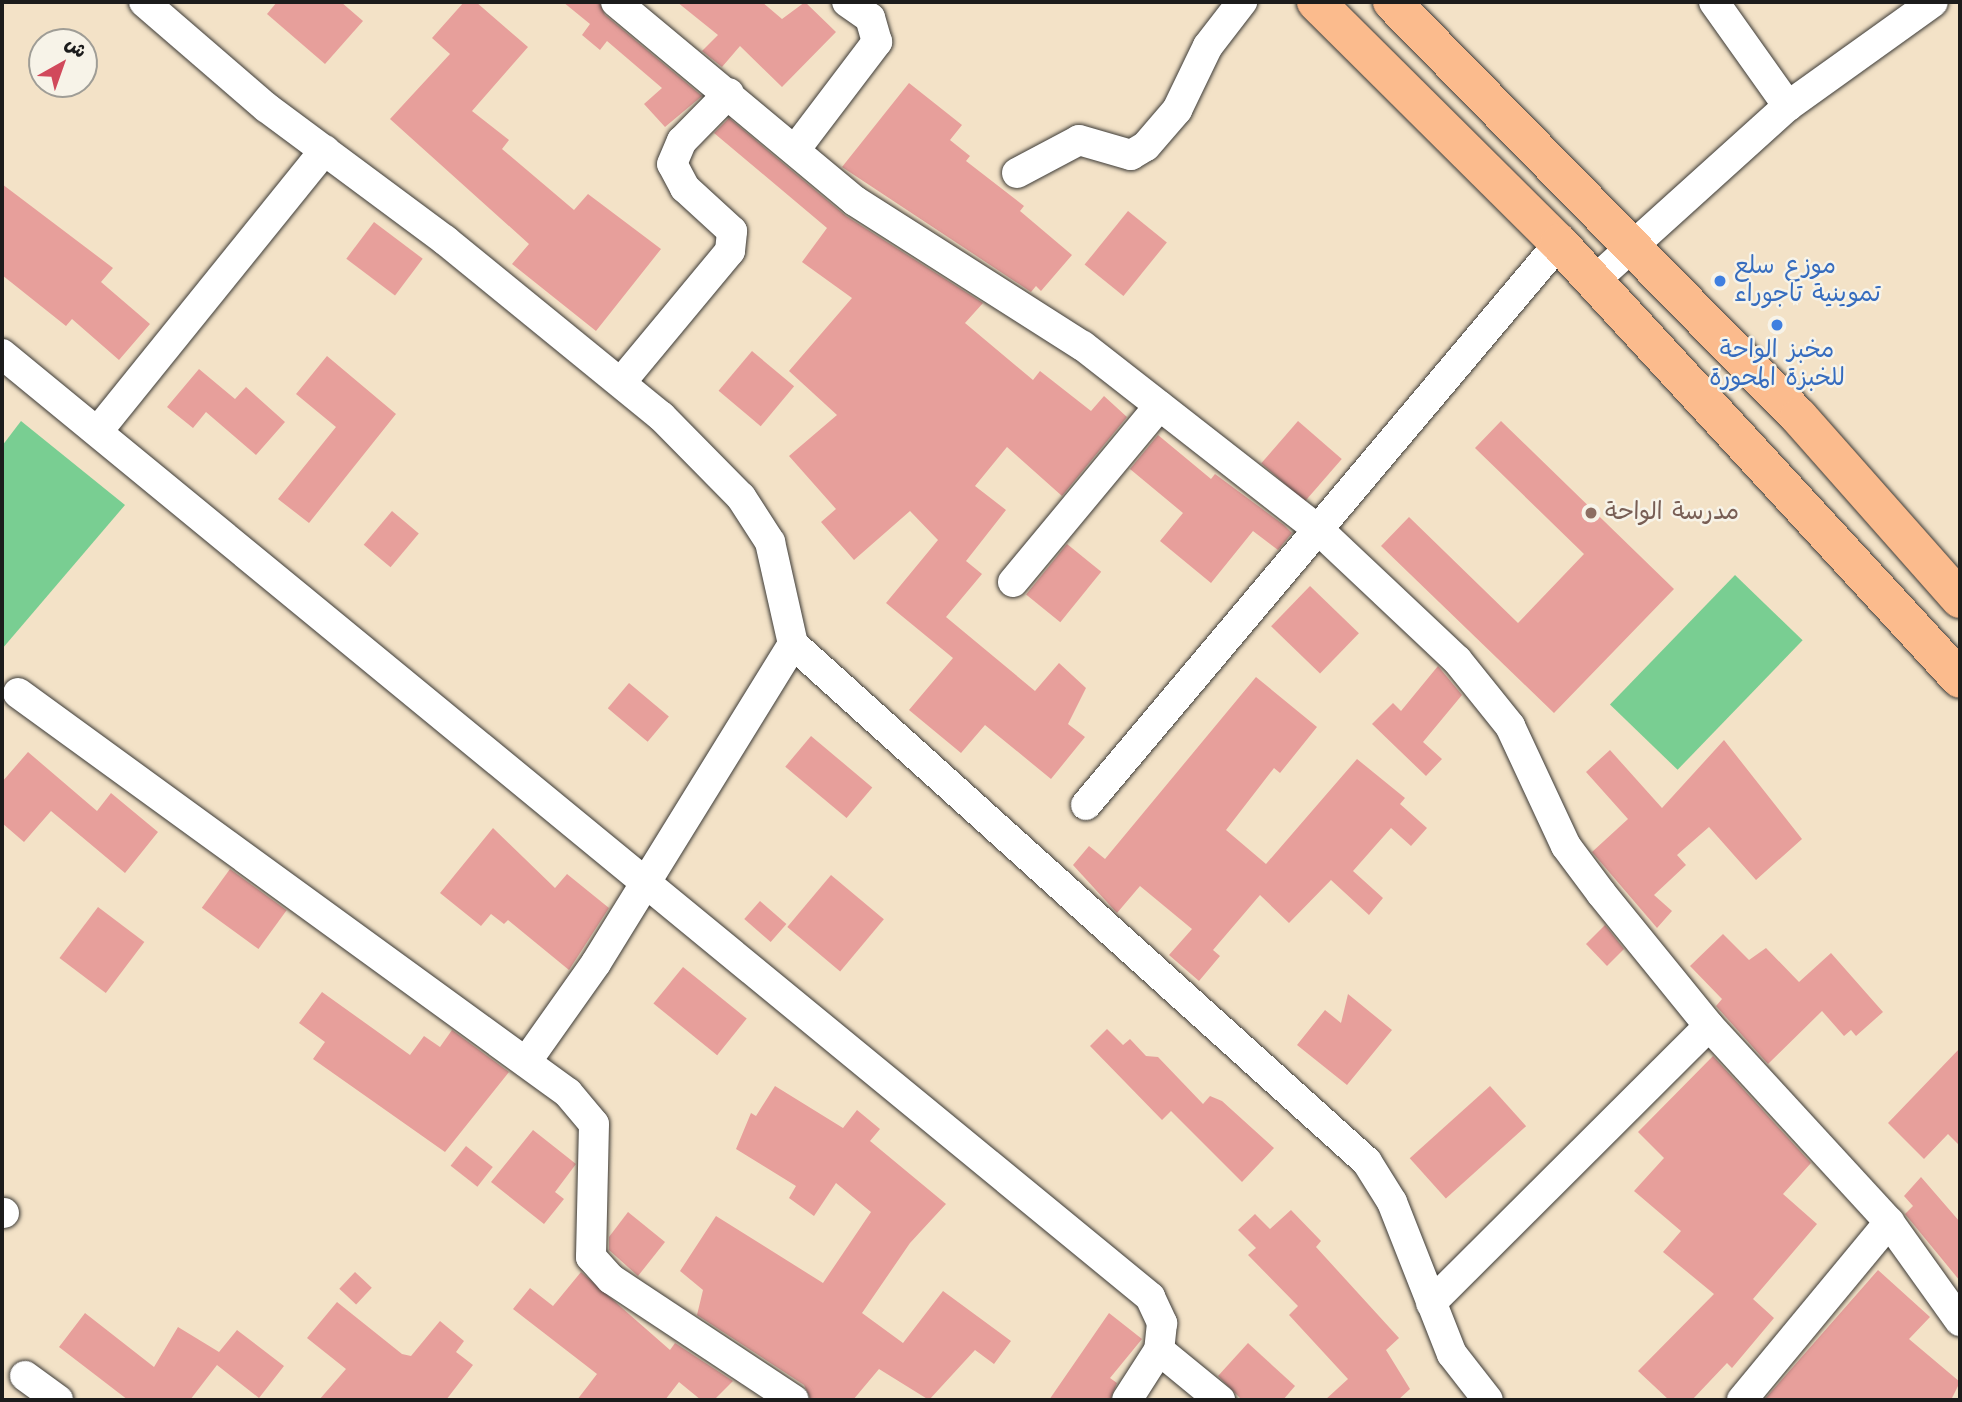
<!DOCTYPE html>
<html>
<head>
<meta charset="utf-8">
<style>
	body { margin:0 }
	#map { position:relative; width:1962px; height:1402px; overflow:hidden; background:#f3e2c7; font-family:"Architects Daughter","Playpen Sans Arabic",sans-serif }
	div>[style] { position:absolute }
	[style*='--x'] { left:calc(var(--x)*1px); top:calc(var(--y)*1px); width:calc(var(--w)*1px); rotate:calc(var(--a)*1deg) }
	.green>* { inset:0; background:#79ce92; transform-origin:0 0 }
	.building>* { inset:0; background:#e79f9b; transform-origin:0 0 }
	.roads { filter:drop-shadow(0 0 2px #3c3a36) drop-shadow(0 0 2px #3c3a36) }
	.minor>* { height:30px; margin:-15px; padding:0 15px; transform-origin:15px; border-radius:15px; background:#fff }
	.major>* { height:38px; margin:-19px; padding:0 19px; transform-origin:19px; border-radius:19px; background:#fbbb8d }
	.dots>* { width:19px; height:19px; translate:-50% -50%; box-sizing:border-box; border:4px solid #f7f3e8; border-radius:50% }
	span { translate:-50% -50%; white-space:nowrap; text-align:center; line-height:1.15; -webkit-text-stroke:5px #f7f3e8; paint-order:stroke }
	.shop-label { font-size:24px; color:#366cbe }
	.left { translate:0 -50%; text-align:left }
	.education-label { font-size:24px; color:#785e54 }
	.frame { position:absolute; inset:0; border:4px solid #1c1c1c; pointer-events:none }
	.north { position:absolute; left:28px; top:28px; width:70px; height:70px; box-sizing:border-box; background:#f7f3e8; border:2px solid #9f9d96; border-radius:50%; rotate:40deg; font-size:19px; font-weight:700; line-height:28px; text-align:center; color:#1c1c1c }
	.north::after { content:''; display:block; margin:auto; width:24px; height:32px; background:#d1495b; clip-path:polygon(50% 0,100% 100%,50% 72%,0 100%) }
</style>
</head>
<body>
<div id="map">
	<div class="green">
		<div style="clip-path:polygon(21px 421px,125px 505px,2px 649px,2px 446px)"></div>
		<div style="left:1735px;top:575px;width:94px;height:180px;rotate:44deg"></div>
	</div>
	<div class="building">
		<div style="clip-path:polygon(277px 2px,341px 2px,363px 21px,325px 64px,267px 14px)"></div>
		<div style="clip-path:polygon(464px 2px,476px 2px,528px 47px,472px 111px,509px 140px,502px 149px,574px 210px,588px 194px,661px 249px,596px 331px,512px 264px,529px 244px,390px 119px,450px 54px,432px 38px)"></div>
		<div style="clip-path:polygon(563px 2px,599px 2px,605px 15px,702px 96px,665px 127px,644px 104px,662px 88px,607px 41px,600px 50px,582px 35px,590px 24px)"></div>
		<div style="clip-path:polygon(677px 2px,762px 2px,782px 19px,805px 2px,836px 32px,782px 87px,740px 46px,722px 67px,702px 51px,718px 35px)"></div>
		<div style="clip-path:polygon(909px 83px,962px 125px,950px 140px,970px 156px,966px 161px,1024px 206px,1020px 211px,1072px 255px,1041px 291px,1036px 286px,1031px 292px,842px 167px)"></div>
		<div style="clip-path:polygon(729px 118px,846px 216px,983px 303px,965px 323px,1033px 380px,1040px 371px,1091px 411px,1104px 396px,1127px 417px,1062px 496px,1007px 447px,975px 486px,1006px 510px,966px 561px,982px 574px,946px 617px,1035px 691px,1059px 663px,1086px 688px,1068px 724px,1085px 737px,1051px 779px,985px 725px,961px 753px,909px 710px,953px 658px,886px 603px,938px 540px,910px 511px,854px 560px,821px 522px,836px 509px,789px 456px,837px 415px,789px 371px,852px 298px,802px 262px,827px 228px,714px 133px)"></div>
		<div style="clip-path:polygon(2px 184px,113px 268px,101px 282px,150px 324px,119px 360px,72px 319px,66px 326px,2px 275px)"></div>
		<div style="left:1128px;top:211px;width:50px;height:69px;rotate:39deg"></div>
		<div style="left:374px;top:222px;width:61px;height:46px;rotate:37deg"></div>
		<div style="left:752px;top:351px;width:55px;height:52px;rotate:40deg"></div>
		<div style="clip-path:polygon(327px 356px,396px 414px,309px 523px,278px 499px,336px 427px,296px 394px)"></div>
		<div style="clip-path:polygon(199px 369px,235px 399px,246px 387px,285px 422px,256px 455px,206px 412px,193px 428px,167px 407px)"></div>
		<div style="left:1298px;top:421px;width:58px;height:56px;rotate:41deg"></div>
		<div style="clip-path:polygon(1501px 421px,1674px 589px,1554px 713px,1381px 546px,1409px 517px,1518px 623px,1584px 554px,1475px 448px)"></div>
		<div style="clip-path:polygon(1158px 435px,1211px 479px,1215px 474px,1284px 525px,1292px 533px,1278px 550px,1253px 531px,1211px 583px,1160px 541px,1183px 513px,1130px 469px)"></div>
		<div style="left:392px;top:511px;width:35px;height:44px;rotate:40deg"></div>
		<div style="left:1067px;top:544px;width:44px;height:65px;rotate:39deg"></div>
		<div style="left:1310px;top:586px;width:68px;height:56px;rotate:44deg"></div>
		<div style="clip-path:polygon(1438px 666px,1462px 695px,1423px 742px,1442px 759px,1426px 776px,1372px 724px,1393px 703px,1401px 711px)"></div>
		<div style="clip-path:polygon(1256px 677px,1317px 727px,1280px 773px,1274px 768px,1226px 830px,1266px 864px,1357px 759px,1405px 798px,1400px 804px,1427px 828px,1411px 846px,1391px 828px,1353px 871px,1383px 898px,1369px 915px,1331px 880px,1289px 923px,1260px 895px,1213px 950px,1220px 956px,1199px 981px,1169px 955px,1192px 929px,1140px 886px,1117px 913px,1073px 865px,1089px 846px,1105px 859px)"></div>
		<div style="left:629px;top:683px;width:52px;height:33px;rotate:40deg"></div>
		<div style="left:811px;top:736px;width:80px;height:40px;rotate:40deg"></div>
		<div style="clip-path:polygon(1724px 740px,1802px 839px,1756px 880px,1709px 827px,1677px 855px,1686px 865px,1654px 895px,1672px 911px,1657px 928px,1592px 852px,1628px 819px,1586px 772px,1610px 750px,1662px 808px)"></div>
		<div style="clip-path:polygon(28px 752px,97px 811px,111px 793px,158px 832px,125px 873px,51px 811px,24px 842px,2px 823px,2px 782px)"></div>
		<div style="clip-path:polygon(493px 828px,555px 888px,567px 874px,609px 908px,569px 970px,508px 920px,504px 924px,491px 914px,481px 926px,440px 893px)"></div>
		<div style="left:230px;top:869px;width:70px;height:48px;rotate:36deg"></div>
		<div style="left:831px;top:875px;width:69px;height:68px;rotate:40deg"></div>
		<div style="left:760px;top:901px;width:35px;height:24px;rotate:41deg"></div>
		<div style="left:98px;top:907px;width:58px;height:64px;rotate:37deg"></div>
		<div style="clip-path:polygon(1605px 925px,1624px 949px,1607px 966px,1586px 944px)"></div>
		<div style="clip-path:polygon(1723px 934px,1749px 960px,1766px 948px,1799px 982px,1831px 953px,1883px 1012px,1856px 1036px,1851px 1030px,1844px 1036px,1822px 1011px,1768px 1064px,1716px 1006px,1722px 999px,1690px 966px)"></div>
		<div style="left:683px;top:967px;width:82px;height:47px;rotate:39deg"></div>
		<div style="clip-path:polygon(322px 992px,410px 1055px,424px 1036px,440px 1047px,452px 1030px,509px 1072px,445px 1152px,313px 1059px,325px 1042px,299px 1023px)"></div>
		<div style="clip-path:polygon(1348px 994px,1392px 1030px,1347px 1085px,1297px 1045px,1325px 1010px,1341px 1023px)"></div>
		<div style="clip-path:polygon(1107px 1029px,1123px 1045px,1130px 1039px,1146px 1056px,1158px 1057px,1203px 1104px,1210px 1096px,1222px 1101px,1274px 1148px,1242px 1182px,1171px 1111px,1162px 1120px,1090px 1046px)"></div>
		<div style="clip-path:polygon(1960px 1048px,1960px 1146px,1948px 1134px,1924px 1159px,1888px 1123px)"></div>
		<div style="clip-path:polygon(1713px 1056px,1811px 1163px,1783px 1194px,1817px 1224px,1753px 1299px,1774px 1318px,1732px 1368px,1727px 1363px,1692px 1400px,1669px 1400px,1638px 1371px,1714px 1294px,1663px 1252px,1681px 1231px,1634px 1191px,1664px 1158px,1638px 1132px)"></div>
		<div style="clip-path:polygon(775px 1086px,843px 1128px,857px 1110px,880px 1129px,870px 1141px,946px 1204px,910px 1243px,862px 1313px,903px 1343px,943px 1291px,1011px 1341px,994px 1364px,975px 1350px,929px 1400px,879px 1369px,853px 1400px,811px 1400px,804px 1385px,697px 1315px,703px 1290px,680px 1271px,716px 1216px,823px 1283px,871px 1212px,836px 1183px,814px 1216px,789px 1198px,796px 1186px,736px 1149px,751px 1113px,756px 1116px)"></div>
		<div style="left:1490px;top:1086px;width:54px;height:108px;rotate:48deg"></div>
		<div style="clip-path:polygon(533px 1130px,576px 1164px,555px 1192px,564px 1199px,544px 1224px,491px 1182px)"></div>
		<div style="left:466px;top:1146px;width:34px;height:25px;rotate:38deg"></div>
		<div style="clip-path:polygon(1921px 1177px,1960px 1222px,1960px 1281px,1905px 1214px,1913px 1206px,1904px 1196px)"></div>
		<div style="clip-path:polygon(1291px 1210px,1321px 1241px,1316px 1247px,1399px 1338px,1386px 1350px,1410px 1389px,1398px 1400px,1325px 1400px,1348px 1379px,1289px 1315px,1298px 1306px,1248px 1255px,1256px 1248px,1238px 1230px,1255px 1214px,1270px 1229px)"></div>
		<div style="clip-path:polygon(628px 1212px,665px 1242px,638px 1276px,609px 1250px,609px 1237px)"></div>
		<div style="clip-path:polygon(1878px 1270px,1930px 1317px,1909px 1339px,1960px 1382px,1951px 1400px,1764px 1400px)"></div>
		<div style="left:355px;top:1272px;width:23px;height:23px;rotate:43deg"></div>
		<div style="clip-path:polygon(581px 1272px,670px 1350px,675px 1343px,733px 1381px,714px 1400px,701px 1400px,679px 1382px,665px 1400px,577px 1400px,597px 1374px,513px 1309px,530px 1288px,553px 1306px)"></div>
		<div style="clip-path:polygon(337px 1302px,402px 1354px,411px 1356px,440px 1321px,464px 1341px,456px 1352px,473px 1365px,446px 1400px,319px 1400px,346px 1369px,307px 1338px)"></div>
		<div style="clip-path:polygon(85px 1313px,154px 1367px,178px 1327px,219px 1352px,237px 1330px,284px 1366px,259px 1398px,217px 1365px,190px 1400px,128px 1400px,59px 1347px)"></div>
		<div style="clip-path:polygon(1109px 1313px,1142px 1339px,1110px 1378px,1117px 1383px,1110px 1400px,1049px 1400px)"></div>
		<div style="clip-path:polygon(1248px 1343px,1295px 1386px,1283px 1400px,1242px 1400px,1218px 1376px)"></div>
	</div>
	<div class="roads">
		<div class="minor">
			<div style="--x:144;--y:2;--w:162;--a:40.8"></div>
			<div style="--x:267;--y:108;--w:222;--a:36.6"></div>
			<div style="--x:445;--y:240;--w:279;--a:39.2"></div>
			<div style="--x:661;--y:416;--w:114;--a:45.4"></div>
			<div style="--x:741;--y:497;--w:54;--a:57.2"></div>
			<div style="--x:770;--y:542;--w:105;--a:77.3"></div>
			<div style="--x:616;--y:2;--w:311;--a:39.8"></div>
			<div style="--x:855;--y:201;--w:270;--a:32.5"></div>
			<div style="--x:1083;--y:346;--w:301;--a:38"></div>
			<div style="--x:1320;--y:531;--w:188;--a:43.3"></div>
			<div style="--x:1457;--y:660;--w:85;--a:51.2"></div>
			<div style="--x:1510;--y:726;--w:132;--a:65"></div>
			<div style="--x:1566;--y:846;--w:59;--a:53.3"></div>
			<div style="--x:1601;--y:893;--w:171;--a:50.9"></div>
			<div style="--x:1709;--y:1026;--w:266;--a:47.4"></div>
			<div style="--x:1889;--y:1222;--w:122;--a:54.4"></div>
			<div style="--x:1714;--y:2;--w:128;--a:54.6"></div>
			<div style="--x:795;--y:150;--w:136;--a:-52.8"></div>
			<div style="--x:877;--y:42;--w:25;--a:-106"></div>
			<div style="--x:870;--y:18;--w:28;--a:-145"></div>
			<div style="--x:1017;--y:173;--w:70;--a:-28"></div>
			<div style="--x:1079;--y:140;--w:54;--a:16.1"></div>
			<div style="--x:1131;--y:155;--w:17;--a:-31"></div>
			<div style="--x:1146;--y:146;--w:48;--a:-49.3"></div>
			<div style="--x:1177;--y:110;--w:71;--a:-64.2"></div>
			<div style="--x:1208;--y:46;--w:56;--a:-52.3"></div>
			<div style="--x:1594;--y:281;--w:261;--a:-42.1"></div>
			<div style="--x:1788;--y:106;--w:178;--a:-35.6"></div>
			<div style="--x:2;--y:354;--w:1486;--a:39.4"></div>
			<div style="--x:1150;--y:1297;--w:29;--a:65"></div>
			<div style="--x:1162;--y:1323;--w:27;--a:96"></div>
			<div style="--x:1159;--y:1350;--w:59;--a:122.6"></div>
			<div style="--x:622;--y:381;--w:169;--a:-50.3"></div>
			<div style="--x:730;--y:251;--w:20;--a:-84"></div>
			<div style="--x:732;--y:231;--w:64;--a:-137.5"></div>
			<div style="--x:685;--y:188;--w:27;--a:-118"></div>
			<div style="--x:672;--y:164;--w:25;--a:-67"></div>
			<div style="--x:682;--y:141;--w:67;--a:-45.6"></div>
			<div style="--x:98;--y:431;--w:361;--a:-51.1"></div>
			<div style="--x:1013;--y:582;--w:229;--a:-50.3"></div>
			<div style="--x:18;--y:693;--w:680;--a:36.03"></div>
			<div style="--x:568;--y:1093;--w:40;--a:50"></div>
			<div style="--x:594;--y:1124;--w:133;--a:91.3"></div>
			<div style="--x:591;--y:1257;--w:30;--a:48"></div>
			<div style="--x:611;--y:1279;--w:219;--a:33.5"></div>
			<div style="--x:1086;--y:805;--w:735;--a:-49.91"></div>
			<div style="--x:526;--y:1062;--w:121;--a:-54.7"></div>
			<div style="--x:596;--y:963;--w:375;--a:-58.3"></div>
			<div style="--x:793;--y:644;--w:773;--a:42.06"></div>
			<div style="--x:1367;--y:1162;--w:47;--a:58"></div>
			<div style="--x:1392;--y:1202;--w:163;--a:68.5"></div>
			<div style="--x:1452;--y:1354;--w:58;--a:52"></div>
			<div style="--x:2;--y:1213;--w:2;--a:0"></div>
			<div style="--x:1431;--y:1303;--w:392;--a:-44.9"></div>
			<div style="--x:1159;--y:1350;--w:79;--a:39.3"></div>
			<div style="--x:25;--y:1376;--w:41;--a:36"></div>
			<div style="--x:1742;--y:1400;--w:231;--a:-50.4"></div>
		</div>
		<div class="major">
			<div style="--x:1316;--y:2;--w:342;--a:44.8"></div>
			<div style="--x:1559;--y:243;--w:592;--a:47.39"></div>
			<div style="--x:1392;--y:2;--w:581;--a:45.56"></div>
			<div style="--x:1799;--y:417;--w:243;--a:48.5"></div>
		</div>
	</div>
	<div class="dots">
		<div style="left:1720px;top:281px;background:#3f7fe0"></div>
		<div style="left:1777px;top:325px;background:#3f7fe0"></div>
		<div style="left:1591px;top:513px;background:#8d6e63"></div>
	</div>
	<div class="shop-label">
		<span class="left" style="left:1734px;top:281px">موزع سلع<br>تموينية تاجوراء</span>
		<span style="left:1777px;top:365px">مخبز الواحة<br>للخبزة المحورة</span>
	</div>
	<div class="education-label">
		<span class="left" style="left:1605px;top:513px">مدرسة الواحة</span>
	</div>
	<div class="frame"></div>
	<div class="north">ش</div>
</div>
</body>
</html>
